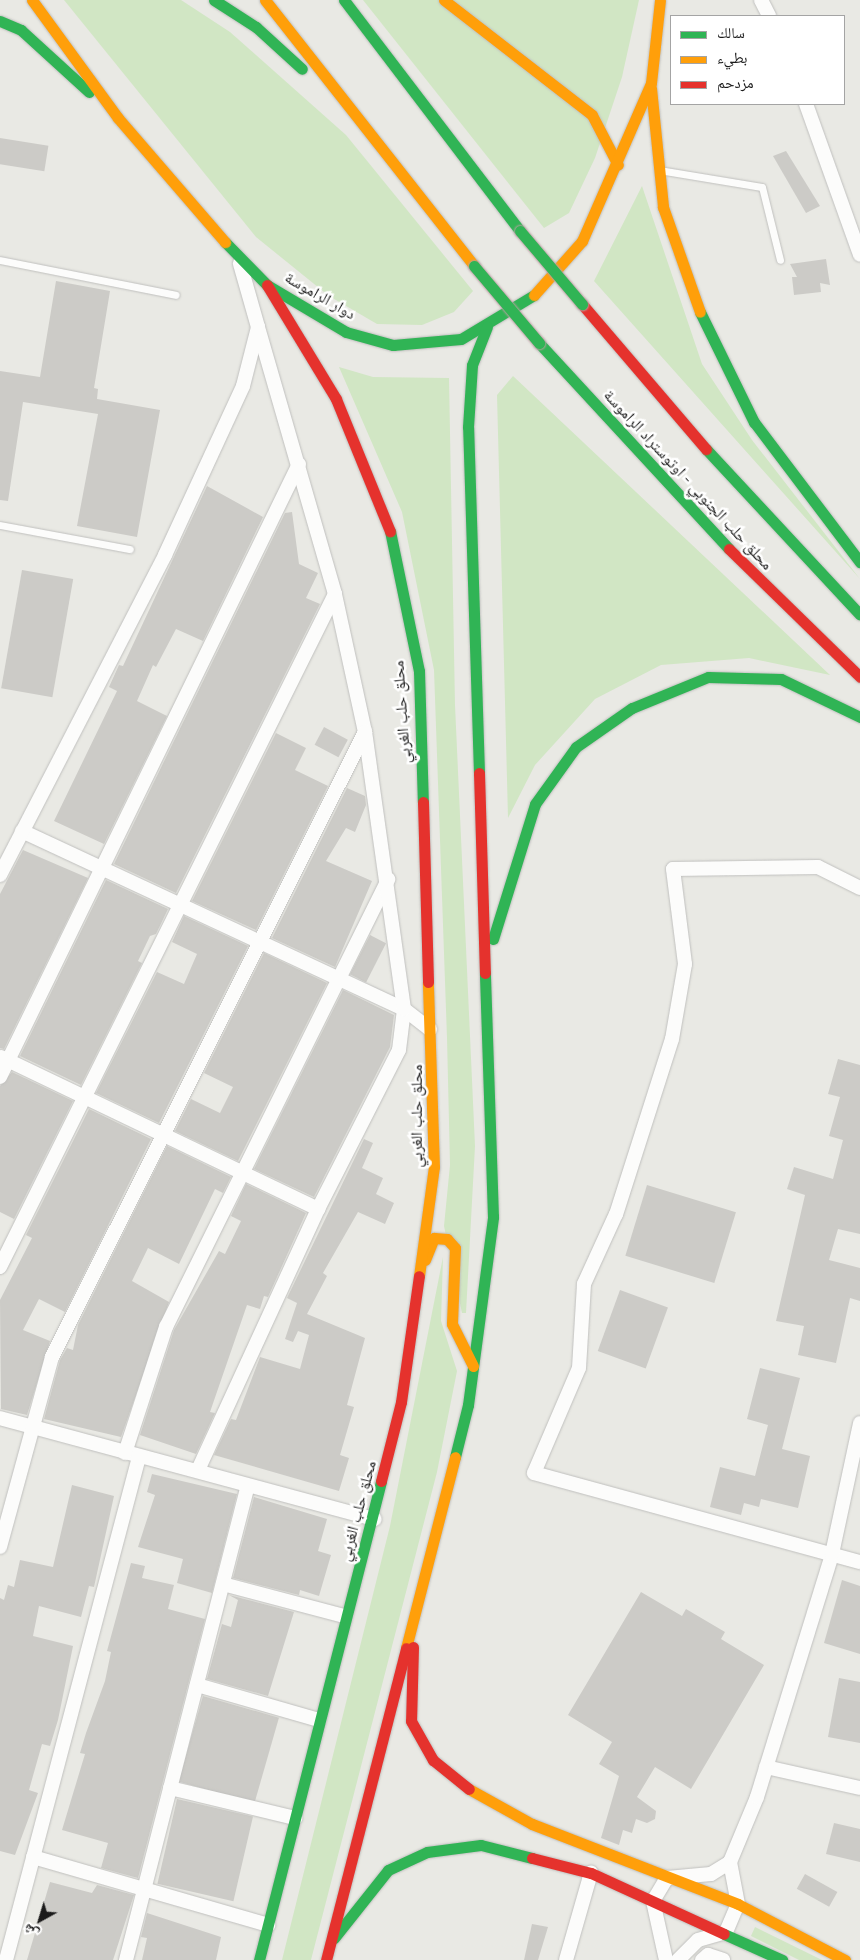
<!DOCTYPE html>
<html>
<head>
<meta charset="utf-8">
<style>
	body { margin:0 }
	#map { position:relative; width:860px; height:1960px; overflow:hidden; background:#e9e9e4; font-family:Montserrat,"Noto Naskh Arabic",sans-serif }
	div>[style] { position:absolute }
	[style*='--x'] { left:calc(var(--x)*1px); top:calc(var(--y)*1px); width:calc(var(--w)*1px); rotate:calc(var(--a)*1deg) }
	.grass>* { inset:0; background:#d1e6c4 }
	.building>* { inset:0; background:#cccbc7; transform-origin:0 0 }
	.roads { filter:drop-shadow(0 0 1px #c0c0be) drop-shadow(0 0 1px #c0c0be) }
	.lane>* { height:7px; margin:-3.5px; padding:0 3.5px; transform-origin:3.5px; border-radius:3.5px; background:#fcfcfb }
	.street>* { height:14px; margin:-7px; padding:0 7px; transform-origin:7px; border-radius:7px; background:#fcfcfb }
	.fast>* { height:11px; margin:-5.5px; padding:0 5.5px; transform-origin:5.5px; border-radius:5.5px; background:#30b455 }
	.slow>* { height:11px; margin:-5.5px; padding:0 5.5px; transform-origin:5.5px; border-radius:5.5px; background:#ff9f0a }
	.jam>* { height:11px; margin:-5.5px; padding:0 5.5px; transform-origin:5.5px; border-radius:5.5px; background:#e5322d }
	.bridges { filter:drop-shadow(0 0 1px #bb9fa3) drop-shadow(0 0 1px #bb9fa3) }
	.fast-bridge>* { height:11px; margin:-5.5px; padding:0 5.5px; transform-origin:5.5px; border-radius:5.5px; background:#30b455 }
	span { translate:-50% -50%; white-space:nowrap; text-align:center; line-height:1.15; -webkit-text-stroke:5px #fff; paint-order:stroke }
	.street-label { font-size:16px; color:#1b1b1b }
	.legend { position:absolute; left:670px; top:15px; width:175px; height:90px; box-sizing:border-box; background:#fff; border:1px solid #a4a4a4; margin:0; padding:6px 9px; list-style:none; font-size:15px; color:#1b1b1b }
	.legend li { display:flex; align-items:center; gap:10px; height:25px }
	.legend b { width:25px; border:1px solid #a4a4a4 }
	.north { position:absolute; left:15px; top:1895px; width:50px; height:50px; -webkit-text-stroke:4px #fff; paint-order:stroke; rotate:219deg; font-size:14px; font-weight:700; line-height:20px; text-align:center; color:#1b1b1b }
	.north::after { content:''; display:block; margin:auto; width:18px; height:22px; background:#1b1b1b; clip-path:polygon(50% 0,100% 100%,50% 72%,0 100%) }
</style>
</head>
<body>
<div id="map">
	<div class="grass">
		<div style="clip-path:polygon(64px 0,181px 0,230px 32px,346px 135px,473px 291px,454px 312px,422px 325px,377px 324px,329px 296px,256px 237px)"></div>
		<div style="clip-path:polygon(363px 0,639px 0,622px 77px,595px 158px,569px 213px,544px 228px)"></div>
		<div style="clip-path:polygon(642px 186px,702px 364px,752px 440px,860px 579px,594px 281px)"></div>
		<div style="clip-path:polygon(339px 367px,373px 377px,449px 378px,455px 705px,475px 1146px,466px 1313px,462px 1313px,444px 1226px,450px 1165px,447px 1038px,434px 670px,402px 512px)"></div>
		<div style="clip-path:polygon(513px 376px,830px 675px,749px 658px,661px 665px,595px 699px,535px 765px,508px 818px,497px 395px)"></div>
		<div style="clip-path:polygon(443px 1257px,441px 1321px,457px 1371px,437px 1472px,311px 1960px,282px 1960px,390px 1526px)"></div>
		<div style="clip-path:polygon(755px 1927px,822px 1960px,799px 1960px,751px 1936px)"></div>
	</div>
	<div class="building">
		<div style="left:0;top:138px;width:49px;height:26px;rotate:9deg"></div>
		<div style="clip-path:polygon(786px 151px,820px 206px,806px 213px,773px 156px)"></div>
		<div style="clip-path:polygon(826px 259px,830px 285px,820px 283px,821px 292px,794px 295px,792px 277px,797px 277px,790px 264px)"></div>
		<div style="clip-path:polygon(56px 281px,110px 291px,94px 388px,98px 389px,97px 399px,160px 410px,137px 537px,77px 526px,98px 414px,23px 402px,8px 501px,0 500px,0 371px,40px 377px)"></div>
		<div style="clip-path:polygon(207px 486px,263px 517px,203px 641px,176px 629px,156px 667px,153px 665px,137px 701px,167px 716px,104px 844px,54px 821px,117px 691px,109px 687px,119px 665px,123px 666px)"></div>
		<div style="clip-path:polygon(292px 512px,299px 564px,318px 573px,306px 598px,320px 604px,176px 893px,114px 864px,285px 513px)"></div>
		<div style="left:22px;top:570px;width:52px;height:120px;rotate:10deg"></div>
		<div style="left:324px;top:727px;width:27px;height:20px;rotate:28deg"></div>
		<div style="clip-path:polygon(276px 733px,306px 748px,295px 770px,328px 786px,256px 930px,192px 901px)"></div>
		<div style="clip-path:polygon(347px 788px,365px 796px,366px 805px,355px 832px,346px 828px,326px 861px,372px 881px,335px 967px,272px 938px)"></div>
		<div style="clip-path:polygon(23px 850px,88px 878px,4px 1049px,0 1048px,0 894px)"></div>
		<div style="clip-path:polygon(106px 880px,168px 909px,156px 934px,150px 936px,138px 961px,142px 963px,81px 1085px,20px 1056px)"></div>
		<div style="clip-path:polygon(184px 916px,248px 946px,159px 1123px,96px 1093px,157px 972px,184px 984px,197px 954px,172px 942px)"></div>
		<div style="left:370px;top:935px;width:18px;height:44px;rotate:27deg"></div>
		<div style="clip-path:polygon(264px 953px,327px 983px,238px 1161px,175px 1131px,191px 1099px,220px 1113px,233px 1087px,204px 1073px)"></div>
		<div style="clip-path:polygon(343px 990px,394px 1015px,390px 1047px,314px 1197px,254px 1169px)"></div>
		<div style="clip-path:polygon(838px 1059px,860px 1065px,860px 1234px,838px 1229px,829px 1260px,860px 1268px,860px 1301px,850px 1298px,836px 1363px,798px 1355px,804px 1326px,776px 1321px,805px 1195px,787px 1189px,794px 1167px,833px 1179px,843px 1140px,829px 1136px,840px 1097px,828px 1094px)"></div>
		<div style="clip-path:polygon(12px 1072px,73px 1101px,14px 1219px,0 1212px,0 1086px)"></div>
		<div style="clip-path:polygon(89px 1109px,151px 1139px,65px 1312px,39px 1299px,23px 1330px,50px 1341px,27px 1415px,1px 1409px,0 1300px,32px 1238px,26px 1235px)"></div>
		<div style="clip-path:polygon(364px 1139px,373px 1143px,362px 1168px,383px 1178px,376px 1194px,394px 1203px,385px 1224px,358px 1212px,323px 1273px,327px 1276px,307px 1314px,365px 1338px,347px 1405px,354px 1407px,340px 1455px,349px 1458px,339px 1491px,214px 1455px,231px 1419px,236px 1420px,260px 1357px,300px 1369px,309px 1335px,298px 1331px,293px 1342px,285px 1339px,297px 1303px,287px 1298px)"></div>
		<div style="clip-path:polygon(167px 1146px,231px 1177px,223px 1193px,215px 1189px,179px 1264px,148px 1248px,132px 1281px,169px 1302px,121px 1437px,44px 1419px,60px 1360px,67px 1348px,73px 1350px,78px 1325px)"></div>
		<div style="clip-path:polygon(246px 1184px,306px 1213px,268px 1297px,264px 1296px,260px 1309px,247px 1305px,210px 1412px,215px 1413px,196px 1454px,140px 1435px,174px 1330px,219px 1251px,225px 1254px,241px 1221px,231px 1216px)"></div>
		<div style="left:647px;top:1185px;width:93px;height:74px;rotate:17deg"></div>
		<div style="left:620px;top:1290px;width:51px;height:65px;rotate:20deg"></div>
		<div style="clip-path:polygon(760px 1368px,800px 1378px,782px 1449px,810px 1456px,798px 1508px,761px 1499px,759px 1507px,744px 1503px,741px 1515px,710px 1507px,720px 1467px,755px 1476px,768px 1425px,747px 1419px)"></div>
		<div style="clip-path:polygon(152px 1474px,237px 1494px,212px 1593px,177px 1583px,183px 1559px,138px 1547px,155px 1495px,147px 1492px)"></div>
		<div style="clip-path:polygon(72px 1485px,114px 1496px,94px 1587px,89px 1586px,81px 1617px,39px 1606px,33px 1636px,73px 1646px,58px 1720px,50px 1746px,42px 1744px,29px 1790px,38px 1793px,15px 1855px,0 1851px,0 1598px,4px 1600px,8px 1585px,14px 1587px,20px 1560px,53px 1567px)"></div>
		<div style="clip-path:polygon(254px 1497px,327px 1519px,318px 1551px,331px 1555px,319px 1596px,300px 1590px,299px 1595px,233px 1578px)"></div>
		<div style="clip-path:polygon(131px 1563px,145px 1566px,142px 1578px,174px 1585px,168px 1609px,205px 1619px,138px 1878px,101px 1868px,108px 1843px,62px 1830px,85px 1754px,80px 1753px,86px 1733px,105px 1681px,111px 1652px,107px 1651px)"></div>
		<div style="clip-path:polygon(842px 1580px,860px 1586px,860px 1654px,824px 1643px)"></div>
		<div style="clip-path:polygon(641px 1592px,682px 1616px,686px 1609px,725px 1632px,721px 1639px,764px 1665px,691px 1789px,655px 1767px,637px 1797px,656px 1811px,655px 1819px,647px 1823px,636px 1819px,632px 1833px,623px 1830px,619px 1845px,601px 1838px,619px 1776px,599px 1764px,612px 1742px,568px 1715px)"></div>
		<div style="clip-path:polygon(229px 1595px,294px 1612px,268px 1696px,207px 1679px,222px 1624px,231px 1627px,238px 1600px)"></div>
		<div style="clip-path:polygon(839px 1678px,860px 1682px,860px 1743px,828px 1737px)"></div>
		<div style="left:203px;top:1696px;width:79px;height:89px;rotate:16deg"></div>
		<div style="left:177px;top:1799px;width:78px;height:87px;rotate:13deg"></div>
		<div style="clip-path:polygon(834px 1823px,860px 1829px,860px 1862px,826px 1854px)"></div>
		<div style="left:805px;top:1874px;width:37px;height:17px;rotate:29deg"></div>
		<div style="clip-path:polygon(50px 1882px,92px 1893px,97px 1885px,134px 1895px,113px 1960px,27px 1960px)"></div>
		<div style="clip-path:polygon(147px 1913px,221px 1937px,216px 1960px,142px 1960px,147px 1938px,141px 1937px)"></div>
		<div style="clip-path:polygon(532px 1924px,548px 1927px,538px 1960px,524px 1960px)"></div>
	</div>
	<div class="roads">
		<div class="lane">
			<div style="--x:665;--y:171;--w:98;--a:9.4"></div>
			<div style="--x:762;--y:187;--w:75;--a:76.1"></div>
			<div style="--x:0;--y:260;--w:179;--a:11.2"></div>
			<div style="--x:0;--y:525;--w:132;--a:10.5"></div>
		</div>
		<div class="street">
			<div style="--x:761;--y:0;--w:18;--a:63"></div>
			<div style="--x:806;--y:104;--w:160;--a:70.3"></div>
			<div style="--x:22;--y:831;--w:421;--a:25"></div>
			<div style="--x:404;--y:1009;--w:33;--a:38"></div>
			<div style="--x:0;--y:875;--w:360;--a:-62.7"></div>
			<div style="--x:165;--y:555;--w:186;--a:-65.2"></div>
			<div style="--x:243;--y:386;--w:61;--a:-75.7"></div>
			<div style="--x:258;--y:327;--w:66;--a:-105.9"></div>
			<div style="--x:860;--y:888;--w:47;--a:-153.4"></div>
			<div style="--x:818;--y:867;--w:145;--a:179.2"></div>
			<div style="--x:673;--y:869;--w:96;--a:82.8"></div>
			<div style="--x:685;--y:964;--w:76;--a:99.8"></div>
			<div style="--x:672;--y:1039;--w:184;--a:107.7"></div>
			<div style="--x:616;--y:1214;--w:77;--a:114.6"></div>
			<div style="--x:584;--y:1284;--w:84;--a:93.4"></div>
			<div style="--x:579;--y:1368;--w:114;--a:113.2"></div>
			<div style="--x:534;--y:1473;--w:338;--a:15.3"></div>
			<div style="--x:1;--y:1057;--w:352;--a:25.6"></div>
			<div style="--x:0;--y:1077;--w:682;--a:-64"></div>
			<div style="--x:0;--y:1267;--w:752;--a:-63.54"></div>
			<div style="--x:0;--y:1418;--w:388;--a:15.1"></div>
			<div style="--x:125;--y:1453;--w:133;--a:-72"></div>
			<div style="--x:166;--y:1327;--w:500;--a:-63.6"></div>
			<div style="--x:198;--y:1470;--w:287;--a:-65.3"></div>
			<div style="--x:318;--y:1209;--w:178;--a:-63"></div>
			<div style="--x:399;--y:1050;--w:41;--a:-83"></div>
			<div style="--x:404;--y:1009;--w:280;--a:-98"></div>
			<div style="--x:365;--y:732;--w:141;--a:-102.3"></div>
			<div style="--x:335;--y:594;--w:278;--a:-106.1"></div>
			<div style="--x:0;--y:1547;--w:197;--a:-74.7"></div>
			<div style="--x:52;--y:1357;--w:699;--a:-63.4"></div>
			<div style="--x:223;--y:1584;--w:125;--a:14.8"></div>
			<div style="--x:197;--y:1685;--w:127;--a:16"></div>
			<div style="--x:766;--y:1767;--w:96;--a:12.6"></div>
			<div style="--x:170;--y:1788;--w:129;--a:13.5"></div>
			<div style="--x:33;--y:1857;--w:245;--a:16.1"></div>
			<div style="--x:6;--y:1960;--w:520;--a:-75.19"></div>
			<div style="--x:126;--y:1960;--w:489;--a:-75.6"></div>
			<div style="--x:566;--y:1960;--w:91;--a:-74"></div>
			<div style="--x:666;--y:1960;--w:60;--a:-102.4"></div>
			<div style="--x:653;--y:1901;--w:27;--a:-59"></div>
			<div style="--x:667;--y:1878;--w:44;--a:-5.2"></div>
			<div style="--x:711;--y:1874;--w:22;--a:-32"></div>
			<div style="--x:678;--y:1960;--w:28;--a:-45"></div>
			<div style="--x:698;--y:1940;--w:29;--a:-16"></div>
			<div style="--x:726;--y:1932;--w:30;--a:-67"></div>
			<div style="--x:738;--y:1904;--w:43;--a:-100.8"></div>
			<div style="--x:730;--y:1862;--w:70;--a:-67.4"></div>
			<div style="--x:757;--y:1797;--w:254;--a:-72.8"></div>
			<div style="--x:832;--y:1554;--w:134;--a:-77.9"></div>
			<div style="--x:702;--y:1960;--w:8;--a:-40"></div>
			<div style="--x:708;--y:1955;--w:16;--a:18"></div>
		</div>
		<div class="fast">
			<div style="--x:214;--y:0;--w:50;--a:32.7"></div>
			<div style="--x:256;--y:27;--w:62;--a:42.4"></div>
			<div style="--x:344;--y:0;--w:290;--a:52.7"></div>
			<div style="--x:0;--y:21;--w:23;--a:23"></div>
			<div style="--x:21;--y:30;--w:92;--a:42.4"></div>
			<div style="--x:225;--y:242;--w:60;--a:45.7"></div>
			<div style="--x:267;--y:285;--w:92;--a:30.7"></div>
			<div style="--x:346;--y:332;--w:49;--a:15.5"></div>
			<div style="--x:393;--y:345;--w:68;--a:-5"></div>
			<div style="--x:461;--y:339;--w:85;--a:-31.1"></div>
			<div style="--x:700;--y:312;--w:123;--a:63.9"></div>
			<div style="--x:754;--y:422;--w:176;--a:52.9"></div>
			<div style="--x:539;--y:343;--w:280;--a:47.3"></div>
			<div style="--x:706;--y:449;--w:226;--a:47.1"></div>
			<div style="--x:390;--y:531;--w:143;--a:78.3"></div>
			<div style="--x:419;--y:671;--w:131;--a:88.3"></div>
			<div style="--x:479;--y:773;--w:346;--a:-91.8"></div>
			<div style="--x:468;--y:427;--w:62;--a:-86.3"></div>
			<div style="--x:472;--y:365;--w:41;--a:-68.5"></div>
			<div style="--x:493;--y:939;--w:141;--a:-72.7"></div>
			<div style="--x:535;--y:804;--w:70;--a:-54.3"></div>
			<div style="--x:576;--y:747;--w:68;--a:-34.9"></div>
			<div style="--x:632;--y:708;--w:82;--a:-22.2"></div>
			<div style="--x:708;--y:677;--w:73;--a:1.6"></div>
			<div style="--x:781;--y:679;--w:88;--a:25.7"></div>
			<div style="--x:455;--y:1457;--w:54;--a:-76"></div>
			<div style="--x:468;--y:1405;--w:190;--a:-82.4"></div>
			<div style="--x:493;--y:1217;--w:244;--a:-91.9"></div>
			<div style="--x:724;--y:1934;--w:64;--a:24.1"></div>
			<div style="--x:334;--y:1938;--w:87;--a:-51.5"></div>
			<div style="--x:388;--y:1870;--w:43;--a:-24.8"></div>
			<div style="--x:427;--y:1852;--w:54;--a:-7.4"></div>
			<div style="--x:481;--y:1845;--w:53;--a:14.3"></div>
			<div style="--x:259;--y:1960;--w:494;--a:-75.7"></div>
		</div>
		<div class="slow">
			<div style="--x:32;--y:0;--w:146;--a:53.9"></div>
			<div style="--x:118;--y:118;--w:164;--a:49.2"></div>
			<div style="--x:265;--y:0;--w:338;--a:51.8"></div>
			<div style="--x:444;--y:0;--w:187;--a:37.8"></div>
			<div style="--x:592;--y:115;--w:56;--a:62.5"></div>
			<div style="--x:651;--y:88;--w:120;--a:84.2"></div>
			<div style="--x:663;--y:207;--w:111;--a:70.6"></div>
			<div style="--x:534;--y:295;--w:72;--a:-48.4"></div>
			<div style="--x:582;--y:241;--w:172;--a:-66.4"></div>
			<div style="--x:651;--y:83;--w:83;--a:-83.8"></div>
			<div style="--x:425;--y:1260;--w:24;--a:-68"></div>
			<div style="--x:434;--y:1238;--w:13;--a:4"></div>
			<div style="--x:447;--y:1239;--w:12;--a:48"></div>
			<div style="--x:455;--y:1248;--w:76;--a:92.3"></div>
			<div style="--x:452;--y:1324;--w:47;--a:63.4"></div>
			<div style="--x:419;--y:1276;--w:110;--a:-82.2"></div>
			<div style="--x:434;--y:1167;--w:185;--a:-91.9"></div>
			<div style="--x:406;--y:1648;--w:197;--a:-75.6"></div>
			<div style="--x:469;--y:1789;--w:72;--a:29.1"></div>
			<div style="--x:532;--y:1824;--w:221;--a:21.2"></div>
			<div style="--x:738;--y:1904;--w:121;--a:27.6"></div>
		</div>
		<div class="jam">
			<div style="--x:267;--y:285;--w:133;--a:58.8"></div>
			<div style="--x:336;--y:399;--w:143;--a:67.8"></div>
			<div style="--x:582;--y:304;--w:191;--a:49.5"></div>
			<div style="--x:729;--y:549;--w:183;--a:44.3"></div>
			<div style="--x:479;--y:773;--w:200;--a:88.3"></div>
			<div style="--x:423;--y:802;--w:180;--a:88.4"></div>
			<div style="--x:381;--y:1481;--w:81;--a:-75.8"></div>
			<div style="--x:401;--y:1402;--w:127;--a:-81.9"></div>
			<div style="--x:413;--y:1647;--w:74;--a:91.5"></div>
			<div style="--x:411;--y:1721;--w:45;--a:60.6"></div>
			<div style="--x:433;--y:1760;--w:46;--a:38.9"></div>
			<div style="--x:532;--y:1858;--w:61;--a:14.3"></div>
			<div style="--x:591;--y:1873;--w:146;--a:24.6"></div>
			<div style="--x:326;--y:1960;--w:322;--a:-75.6"></div>
		</div>
	</div>
	<div class="bridges">
		<div class="fast-bridge">
			<div style="--x:520;--y:231;--w:96;--a:49.7"></div>
			<div style="--x:474;--y:266;--w:101;--a:49.8"></div>
		</div>
	</div>
	<div class="street-label">
		<span style="left:320px;top:296px;rotate:30deg">دوار الراموسة</span>
		<span style="left:688px;top:480px;rotate:47deg">محلق حلب الجنوبي - اوتوستراد الراموسة</span>
		<span style="left:402px;top:712px;rotate:-94deg">محلق حلب الغربي</span>
		<span style="left:417px;top:1116px;rotate:-90deg">محلق حلب الغربي</span>
		<span style="left:358px;top:1511px;rotate:-75deg">محلق حلب الغربي</span>
	</div>
	<ul class="legend">
	<li><b style="height:6px;background:#30b455"></b>سالك</li>
	<li><b style="height:6px;background:#ff9f0a"></b>بطيء</li>
	<li><b style="height:6px;background:#e5322d"></b>مزدحم</li>
	</ul>
	<div class="north">ش</div>
</div>
</body>
</html>
